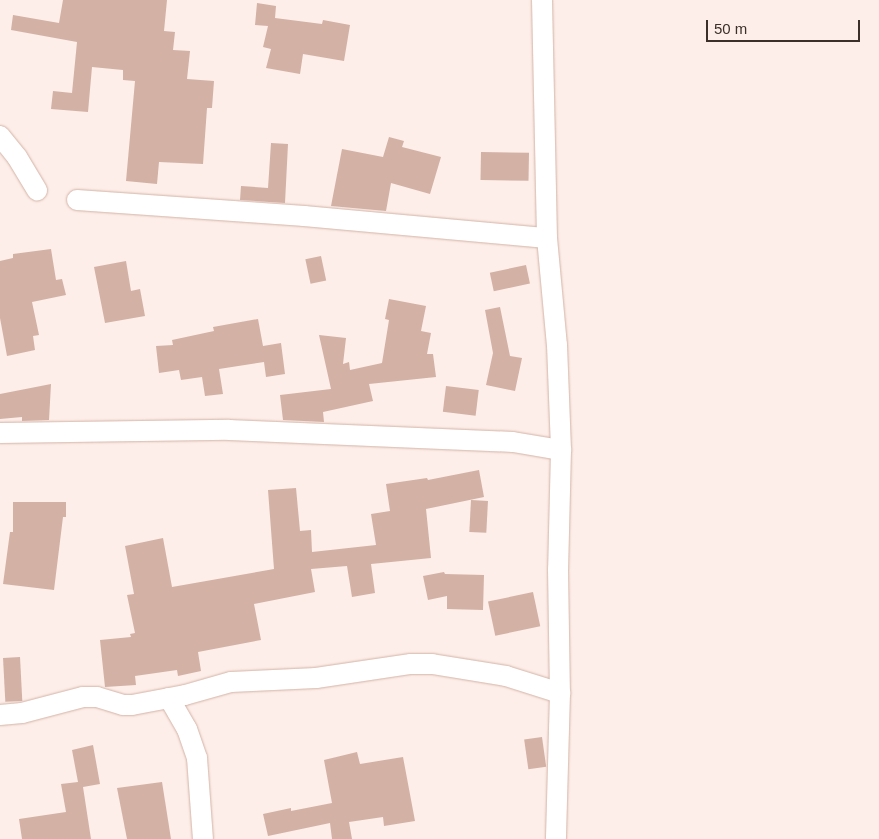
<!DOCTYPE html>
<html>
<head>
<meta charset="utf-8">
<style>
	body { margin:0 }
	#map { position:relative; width:879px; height:839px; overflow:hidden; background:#fdeee9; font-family:Helvetica,sans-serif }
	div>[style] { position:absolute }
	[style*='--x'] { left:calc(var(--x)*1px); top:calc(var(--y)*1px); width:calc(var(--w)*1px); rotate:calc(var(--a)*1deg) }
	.building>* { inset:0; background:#d3b1a5; transform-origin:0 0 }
	.roads { filter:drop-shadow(0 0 1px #d4b2a6) drop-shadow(0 0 1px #d4b2a6) }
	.street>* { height:20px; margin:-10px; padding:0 10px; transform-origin:10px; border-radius:10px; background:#fff }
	span { translate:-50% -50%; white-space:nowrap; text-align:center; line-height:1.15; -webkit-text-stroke:5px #fdeee9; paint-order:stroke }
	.scale { position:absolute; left:706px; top:20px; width:154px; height:22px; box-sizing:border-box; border:2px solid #3c2f2a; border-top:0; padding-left:6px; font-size:15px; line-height:18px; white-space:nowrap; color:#3c2f2a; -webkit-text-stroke:4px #fdeee9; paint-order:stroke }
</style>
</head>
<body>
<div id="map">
	<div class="building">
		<div style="clip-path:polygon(63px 0,167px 0,164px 31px,175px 32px,173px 50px,190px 51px,187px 79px,214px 81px,212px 108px,207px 108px,203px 164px,159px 162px,157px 184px,126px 181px,135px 81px,123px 80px,123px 70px,92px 67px,88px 112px,51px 109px,53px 91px,72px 93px,77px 42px,11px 30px,13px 15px,59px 23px)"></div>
		<div style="clip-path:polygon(257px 3px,276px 6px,275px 18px,322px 24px,323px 20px,350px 25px,344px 61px,303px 54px,300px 74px,266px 68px,271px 49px,263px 47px,268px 26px,255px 25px)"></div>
		<div style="clip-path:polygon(389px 137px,404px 141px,402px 147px,441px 157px,430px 194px,391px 183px,386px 211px,331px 206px,342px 149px,383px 157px)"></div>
		<div style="clip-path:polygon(271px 143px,288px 144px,285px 203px,240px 200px,241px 186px,268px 188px)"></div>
		<div style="left:481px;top:152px;width:48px;height:28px;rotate:1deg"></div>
		<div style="clip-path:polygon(51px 249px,56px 280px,62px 279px,66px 295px,32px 302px,39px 335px,33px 336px,35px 350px,7px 356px,0 318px,0 261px,13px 258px,13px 254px)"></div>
		<div style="left:321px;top:256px;width:25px;height:16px;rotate:78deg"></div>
		<div style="clip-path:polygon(126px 261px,131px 291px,140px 289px,145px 316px,105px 323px,94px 267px)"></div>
		<div style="left:526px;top:265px;width:19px;height:37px;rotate:78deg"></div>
		<div style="clip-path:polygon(389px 299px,426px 306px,421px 331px,431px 333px,427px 354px,433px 354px,436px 377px,369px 384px,373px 401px,323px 412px,324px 422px,283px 420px,280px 395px,331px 389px,319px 335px,346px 338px,343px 364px,349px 362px,350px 370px,382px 363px,389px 320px,385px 319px)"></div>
		<div style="clip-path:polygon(500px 307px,510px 356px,522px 358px,515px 391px,486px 385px,493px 353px,485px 310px)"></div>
		<div style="clip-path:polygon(258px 319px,263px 346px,281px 343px,285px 374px,266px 377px,264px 362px,219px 369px,223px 394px,205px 396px,202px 377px,181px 380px,179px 370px,159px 373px,156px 346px,173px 345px,172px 340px,214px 331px,213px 327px)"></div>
		<div style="clip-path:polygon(51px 384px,49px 420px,22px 421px,22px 417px,0 419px,0 394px)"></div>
		<div style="left:446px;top:386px;width:33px;height:26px;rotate:7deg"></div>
		<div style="clip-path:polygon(479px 470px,484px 497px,426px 509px,431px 558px,371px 564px,375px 593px,352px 597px,347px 566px,311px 569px,315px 592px,254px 604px,261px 640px,198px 652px,201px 671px,178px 676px,177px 670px,135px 676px,136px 685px,105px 687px,100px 640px,131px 637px,130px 634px,135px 633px,127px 595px,134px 594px,125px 546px,163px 538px,172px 587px,274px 569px,268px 490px,296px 488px,300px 531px,311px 530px,312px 552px,376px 545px,371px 514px,390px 511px,386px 484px,427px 478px,428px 480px)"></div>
		<div style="left:471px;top:500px;width:17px;height:32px;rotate:3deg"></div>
		<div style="clip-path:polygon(13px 502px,66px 502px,66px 517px,63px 517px,54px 590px,3px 584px,10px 532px,13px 532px)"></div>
		<div style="clip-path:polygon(444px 572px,445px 574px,484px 575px,483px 610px,447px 609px,447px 596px,428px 600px,423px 576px)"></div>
		<div style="left:533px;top:592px;width:35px;height:46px;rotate:78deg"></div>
		<div style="left:20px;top:657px;width:44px;height:17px;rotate:87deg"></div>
		<div style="left:542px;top:737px;width:30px;height:18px;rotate:82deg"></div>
		<div style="clip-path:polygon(93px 745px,100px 784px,83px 787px,91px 839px,22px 839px,19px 819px,66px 812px,61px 784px,78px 782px,72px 750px)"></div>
		<div style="clip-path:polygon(357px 752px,360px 764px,403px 757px,415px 821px,384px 826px,383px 817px,349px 822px,352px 839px,332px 839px,330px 823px,268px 836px,263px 814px,291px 808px,291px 811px,332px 803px,324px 760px)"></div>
		<div style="clip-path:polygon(162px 782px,171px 839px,127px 839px,117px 788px)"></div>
	</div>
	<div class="roads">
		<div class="street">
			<div style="--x:542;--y:0;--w:238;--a:88.8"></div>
			<div style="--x:547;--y:238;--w:107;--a:84.7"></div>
			<div style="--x:557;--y:345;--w:105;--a:87.8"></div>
			<div style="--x:561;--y:450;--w:119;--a:91.4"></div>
			<div style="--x:558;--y:569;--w:124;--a:89.1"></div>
			<div style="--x:560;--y:693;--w:146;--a:91.6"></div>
			<div style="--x:0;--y:136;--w:27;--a:51"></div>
			<div style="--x:17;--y:157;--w:39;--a:59"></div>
			<div style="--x:77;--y:200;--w:228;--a:4"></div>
			<div style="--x:304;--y:216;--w:244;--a:5.2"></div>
			<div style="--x:0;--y:433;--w:229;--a:-0.8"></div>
			<div style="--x:229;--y:430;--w:284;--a:2.4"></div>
			<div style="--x:513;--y:442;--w:49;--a:9.5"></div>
			<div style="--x:169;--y:698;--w:36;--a:60"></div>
			<div style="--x:187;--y:729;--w:31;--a:71"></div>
			<div style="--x:197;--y:758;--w:81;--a:85.8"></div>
			<div style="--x:0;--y:715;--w:22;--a:-5"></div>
			<div style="--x:22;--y:713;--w:63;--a:-14.7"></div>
			<div style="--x:83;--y:697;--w:14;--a:0"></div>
			<div style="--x:97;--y:697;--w:27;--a:17"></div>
			<div style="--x:123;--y:705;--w:9;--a:0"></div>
			<div style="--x:132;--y:705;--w:54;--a:-10.7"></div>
			<div style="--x:185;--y:695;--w:48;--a:-15.8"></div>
			<div style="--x:231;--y:682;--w:85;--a:-2.7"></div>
			<div style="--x:316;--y:678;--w:96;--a:-8.4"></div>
			<div style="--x:411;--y:664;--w:21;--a:0"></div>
			<div style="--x:432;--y:664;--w:75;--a:9.2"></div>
			<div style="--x:506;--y:676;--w:57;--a:17.5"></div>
		</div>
	</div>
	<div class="scale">50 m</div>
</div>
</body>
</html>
